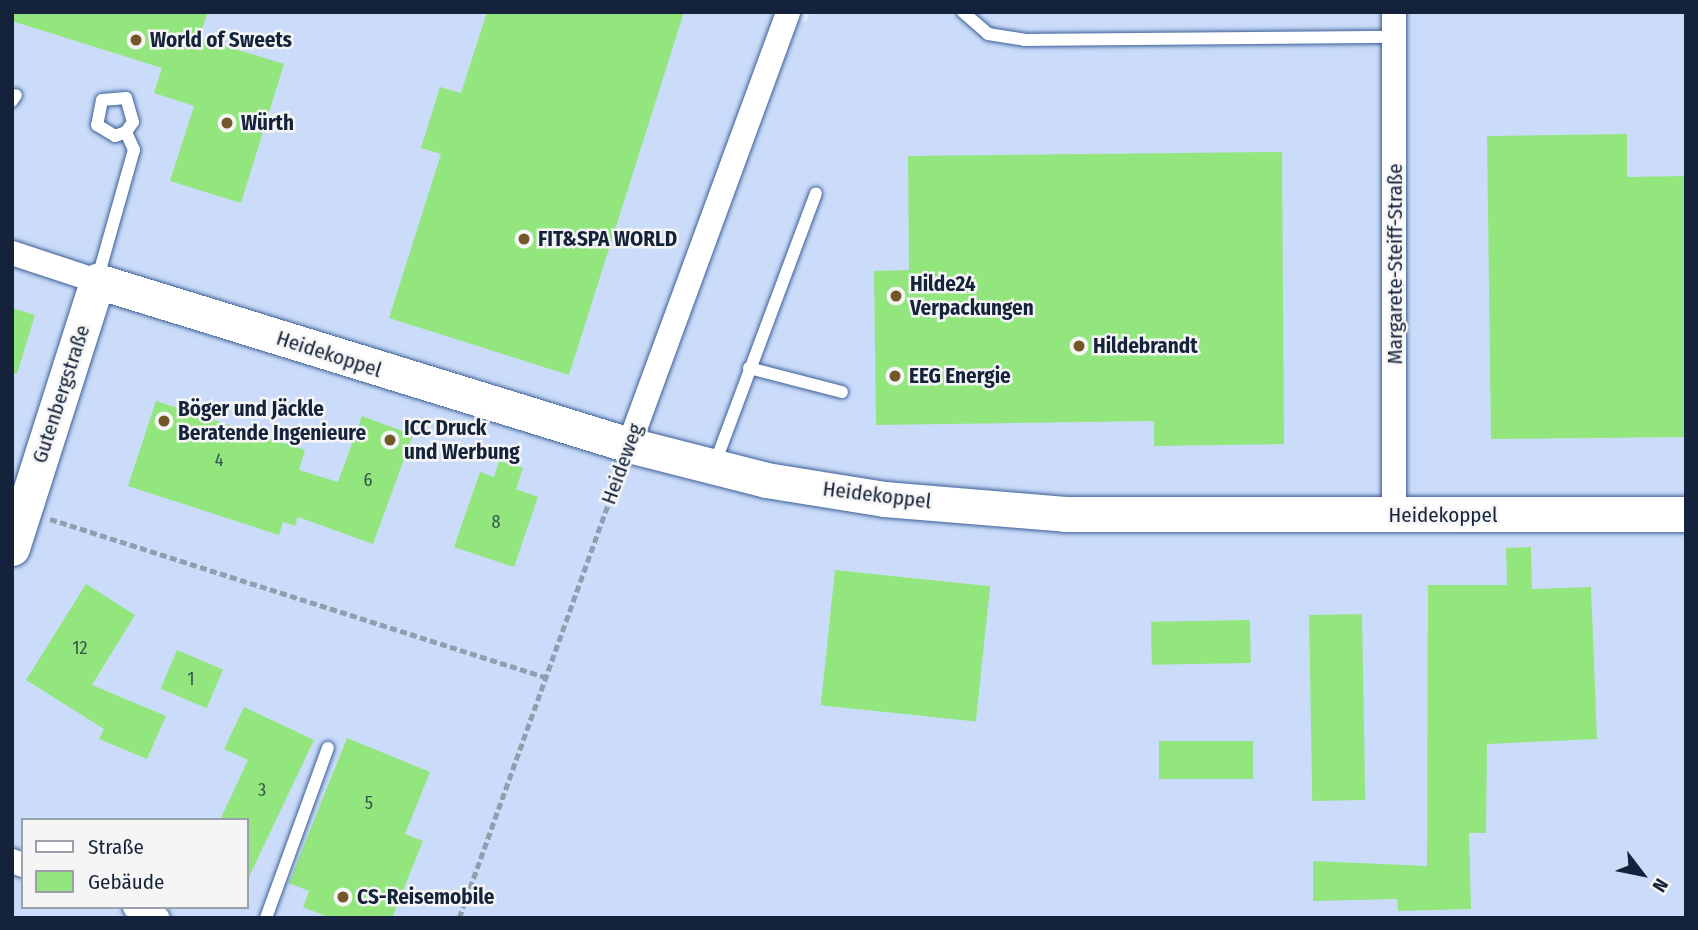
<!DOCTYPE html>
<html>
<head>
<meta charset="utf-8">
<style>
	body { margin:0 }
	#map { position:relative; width:1698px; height:930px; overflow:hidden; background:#e0e9f6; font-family:"Fira Sans Condensed",sans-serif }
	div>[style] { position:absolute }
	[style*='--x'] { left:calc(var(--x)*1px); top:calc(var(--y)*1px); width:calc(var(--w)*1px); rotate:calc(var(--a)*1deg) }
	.built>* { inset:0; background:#cadcf9 }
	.building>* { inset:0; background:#93e67e; transform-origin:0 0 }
	.path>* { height:4.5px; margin-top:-2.25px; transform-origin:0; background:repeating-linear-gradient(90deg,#929eaf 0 7px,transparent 0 10.5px) }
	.roads { filter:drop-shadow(0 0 2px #3c5f98) drop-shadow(0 0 2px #3c5f98) }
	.lane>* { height:12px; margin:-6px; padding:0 6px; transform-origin:6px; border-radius:6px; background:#fff }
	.street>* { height:24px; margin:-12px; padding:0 12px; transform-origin:12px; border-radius:12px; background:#fff }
	.secondary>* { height:35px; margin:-17.5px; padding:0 17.5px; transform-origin:17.5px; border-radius:17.5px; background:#fff }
	.dots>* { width:19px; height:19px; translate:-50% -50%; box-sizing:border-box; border:4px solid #f5f5f5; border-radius:50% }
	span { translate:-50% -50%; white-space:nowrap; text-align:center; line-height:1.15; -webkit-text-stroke:5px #f5f5f5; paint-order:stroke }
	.number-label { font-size:18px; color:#34544c }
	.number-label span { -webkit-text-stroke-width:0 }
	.poi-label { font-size:21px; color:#14233b; font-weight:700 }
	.left { translate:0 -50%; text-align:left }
	.street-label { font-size:21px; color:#14233b }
	.frame { position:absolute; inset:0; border:14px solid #14233b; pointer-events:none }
	.legend { position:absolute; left:21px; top:818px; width:228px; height:91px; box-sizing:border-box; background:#f5f5f5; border:2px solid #9ba1ab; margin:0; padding:9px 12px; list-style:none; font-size:21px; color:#14233b }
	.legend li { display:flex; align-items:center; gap:14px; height:35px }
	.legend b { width:35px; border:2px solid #9ba1ab }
	.north { position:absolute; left:1607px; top:839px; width:70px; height:70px; -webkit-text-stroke:5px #f5f5f5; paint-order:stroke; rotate:122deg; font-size:19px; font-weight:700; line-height:28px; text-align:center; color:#14233b }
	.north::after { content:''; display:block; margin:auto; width:24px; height:32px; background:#14233b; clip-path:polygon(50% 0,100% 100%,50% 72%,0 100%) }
</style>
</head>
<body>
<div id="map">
	<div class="built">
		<div style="clip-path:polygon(evenodd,12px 12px,768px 12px,806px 22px,810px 12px,1686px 12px,1686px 918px,12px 918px,12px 12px,23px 820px,247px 820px,247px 907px,23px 907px,23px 820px)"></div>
	</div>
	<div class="building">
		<div style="clip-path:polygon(12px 12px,208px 12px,199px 38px,284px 64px,241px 203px,170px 181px,194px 106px,154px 93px,162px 68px,12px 21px)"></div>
		<div style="clip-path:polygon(487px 12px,684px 12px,569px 375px,389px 318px,441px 154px,421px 148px,440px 87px,461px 93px)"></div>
		<div style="clip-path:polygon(1627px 134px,1627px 177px,1686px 176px,1686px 437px,1491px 439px,1487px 136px)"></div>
		<div style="clip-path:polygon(1282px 152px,1284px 444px,1154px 446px,1154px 421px,876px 425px,874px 271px,909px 270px,908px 156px)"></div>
		<div style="clip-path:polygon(12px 308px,35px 315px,17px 374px,12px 373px)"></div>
		<div style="clip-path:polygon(156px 401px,305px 450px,299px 470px,338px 482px,362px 416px,413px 435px,373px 544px,298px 517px,295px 526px,283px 522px,279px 535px,128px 486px)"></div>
		<div style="clip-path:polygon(499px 461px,523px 468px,516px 489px,538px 497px,514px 567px,454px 547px,480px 472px,494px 477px)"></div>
		<div style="clip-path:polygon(1531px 547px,1532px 589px,1591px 587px,1597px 739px,1487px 744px,1486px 833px,1469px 833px,1471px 909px,1398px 911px,1397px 899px,1313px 901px,1313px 861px,1427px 866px,1428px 585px,1507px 585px,1506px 548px)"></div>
		<div style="left:835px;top:570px;width:156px;height:136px;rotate:6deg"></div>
		<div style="clip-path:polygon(86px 584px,135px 615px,92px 685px,166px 716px,147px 759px,99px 739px,104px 729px,26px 680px)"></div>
		<div style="left:1362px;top:614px;width:186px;height:53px;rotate:89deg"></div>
		<div style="left:1250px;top:620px;width:43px;height:99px;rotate:89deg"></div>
		<div style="left:177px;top:650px;width:50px;height:42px;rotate:23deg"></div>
		<div style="clip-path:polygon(244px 707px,314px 740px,247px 881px,247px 820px,220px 820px,248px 760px,224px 749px)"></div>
		<div style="clip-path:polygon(347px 738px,430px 772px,405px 834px,423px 841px,392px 918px,330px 918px,303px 907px,309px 891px,289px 883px)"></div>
		<div style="left:1253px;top:741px;width:38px;height:94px;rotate:90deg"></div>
	</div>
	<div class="path">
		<div style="--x:50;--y:519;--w:520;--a:17.7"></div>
		<div style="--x:459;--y:918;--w:475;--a:-70.2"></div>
	</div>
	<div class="roads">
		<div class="lane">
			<div style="--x:963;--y:12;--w:33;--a:41"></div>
			<div style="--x:988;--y:34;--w:37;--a:9"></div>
			<div style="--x:1025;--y:40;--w:370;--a:-0.5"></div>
			<div style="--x:12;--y:101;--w:7;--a:-56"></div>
			<div style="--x:98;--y:277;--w:132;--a:-74.2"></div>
			<div style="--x:134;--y:150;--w:20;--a:-114"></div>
			<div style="--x:126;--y:132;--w:12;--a:-55"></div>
			<div style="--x:133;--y:122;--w:25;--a:-106"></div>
			<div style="--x:126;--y:98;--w:24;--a:175"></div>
			<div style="--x:102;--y:100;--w:25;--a:101"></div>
			<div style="--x:97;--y:125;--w:21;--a:31"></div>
			<div style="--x:115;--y:136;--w:12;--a:-20"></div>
			<div style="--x:749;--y:368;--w:96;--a:14.5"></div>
			<div style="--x:714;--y:466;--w:291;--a:-69.5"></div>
			<div style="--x:266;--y:918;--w:181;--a:-70"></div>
		</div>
		<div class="street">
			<div style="--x:12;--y:253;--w:89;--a:18.2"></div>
			<div style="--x:629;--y:445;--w:461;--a:-69.8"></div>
			<div style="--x:1394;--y:515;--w:503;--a:-90"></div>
			<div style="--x:12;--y:861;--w:12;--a:20"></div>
			<div style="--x:135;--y:907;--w:25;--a:26"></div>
		</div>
		<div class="secondary">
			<div style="--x:12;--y:548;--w:280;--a:-72.3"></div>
			<div style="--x:97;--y:281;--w:557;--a:17.13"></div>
			<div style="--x:629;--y:445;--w:141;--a:14.3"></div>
			<div style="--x:766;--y:480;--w:120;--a:9.1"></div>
			<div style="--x:884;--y:499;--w:182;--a:4.7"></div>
			<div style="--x:1065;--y:514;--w:621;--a:0"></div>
		</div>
	</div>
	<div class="dots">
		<div style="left:136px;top:40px;background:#73592a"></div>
		<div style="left:227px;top:123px;background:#73592a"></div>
		<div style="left:524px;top:239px;background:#73592a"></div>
		<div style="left:896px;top:296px;background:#73592a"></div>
		<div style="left:1079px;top:346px;background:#73592a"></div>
		<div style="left:895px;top:376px;background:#73592a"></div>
		<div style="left:164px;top:421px;background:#73592a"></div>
		<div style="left:390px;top:440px;background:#73592a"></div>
		<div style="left:343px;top:897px;background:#73592a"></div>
	</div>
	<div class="number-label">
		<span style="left:219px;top:460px">4</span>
		<span style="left:368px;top:480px">6</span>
		<span style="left:496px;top:522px">8</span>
		<span style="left:80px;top:648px">12</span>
		<span style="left:191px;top:679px">1</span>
		<span style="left:262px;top:790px">3</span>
		<span style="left:369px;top:803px">5</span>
	</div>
	<div class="poi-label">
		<span class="left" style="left:150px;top:40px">World of Sweets</span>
		<span class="left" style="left:241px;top:123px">Würth</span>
		<span class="left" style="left:538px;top:239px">FIT&amp;SPA WORLD</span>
		<span class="left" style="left:910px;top:296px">Hilde24<br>Verpackungen</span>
		<span class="left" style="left:1093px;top:346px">Hildebrandt</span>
		<span class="left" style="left:909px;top:376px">EEG Energie</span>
		<span class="left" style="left:178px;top:421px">Böger und Jäckle<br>Beratende Ingenieure</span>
		<span class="left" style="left:404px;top:440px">ICC Druck<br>und Werbung</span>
		<span class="left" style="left:357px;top:897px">CS-Reisemobile</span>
	</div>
	<div class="street-label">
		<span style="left:1395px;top:264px;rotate:-90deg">Margarete-Steiff-Straße</span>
		<span style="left:329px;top:354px;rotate:18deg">Heidekoppel</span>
		<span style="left:61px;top:394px;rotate:-72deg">Gutenbergstraße</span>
		<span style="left:622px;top:464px;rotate:-70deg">Heideweg</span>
		<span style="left:877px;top:495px;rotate:7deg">Heidekoppel</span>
		<span style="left:1443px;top:515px">Heidekoppel</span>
	</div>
	<div class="frame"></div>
	<ul class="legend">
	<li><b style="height:9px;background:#fff"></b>Straße</li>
	<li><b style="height:19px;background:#93e67e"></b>Gebäude</li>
	</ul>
	<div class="north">N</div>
</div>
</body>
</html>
